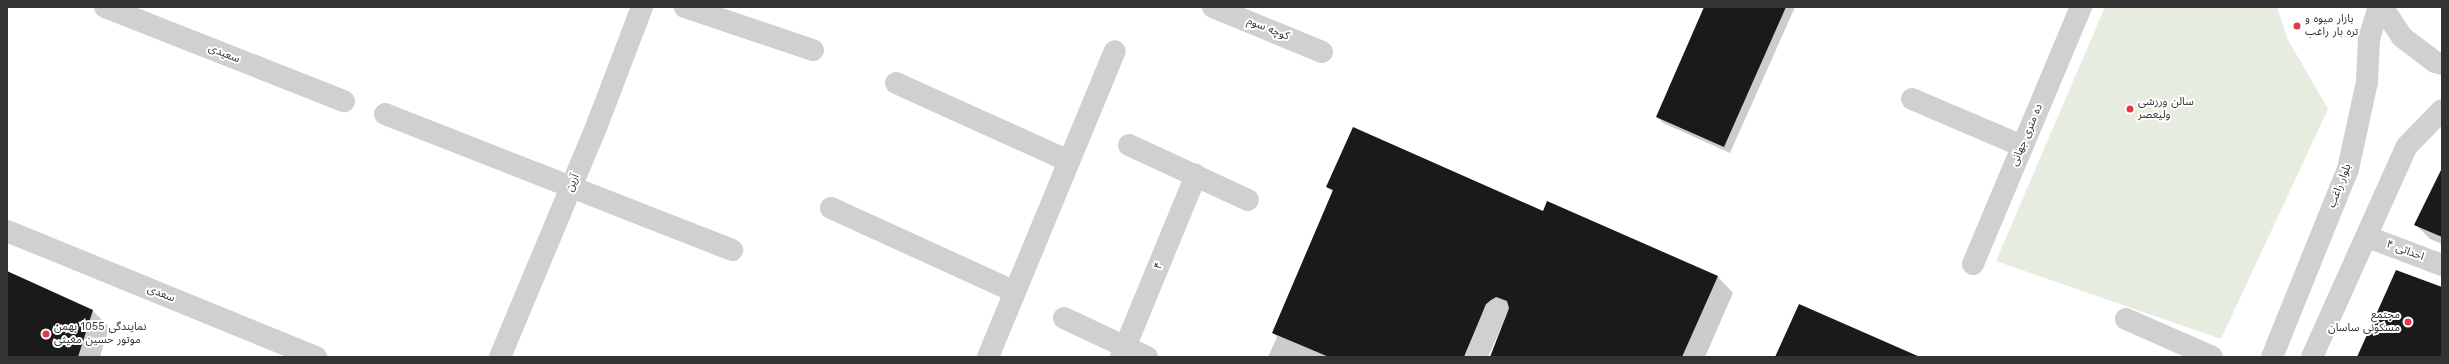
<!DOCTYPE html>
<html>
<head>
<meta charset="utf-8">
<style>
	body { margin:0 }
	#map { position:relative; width:2449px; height:364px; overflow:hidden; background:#fff; font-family:"Work Sans","Noto Sans Arabic",sans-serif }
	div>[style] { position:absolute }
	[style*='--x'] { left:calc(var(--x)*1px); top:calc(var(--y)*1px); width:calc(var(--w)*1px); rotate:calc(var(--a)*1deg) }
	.green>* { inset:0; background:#e6ecdf }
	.shadow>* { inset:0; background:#0003 }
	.building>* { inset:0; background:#1a1a1a }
	.minor>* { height:22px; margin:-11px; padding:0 11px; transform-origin:11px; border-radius:11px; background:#d0d0d0 }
	.dots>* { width:11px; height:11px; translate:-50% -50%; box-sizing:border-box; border:2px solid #fff; border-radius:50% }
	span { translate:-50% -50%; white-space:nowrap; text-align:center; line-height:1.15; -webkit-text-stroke:4px #fff; paint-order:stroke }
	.poi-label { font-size:11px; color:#333 }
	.left { translate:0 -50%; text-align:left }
	.right { translate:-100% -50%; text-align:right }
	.street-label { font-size:11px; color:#333 }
	.frame { position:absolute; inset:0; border:8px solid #333; pointer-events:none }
</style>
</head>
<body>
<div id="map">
	<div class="green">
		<div style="clip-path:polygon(2105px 7px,2277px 7px,2287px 38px,2328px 109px,2221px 339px,1996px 261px)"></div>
	</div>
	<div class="shadow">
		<div style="clip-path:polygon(1705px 7px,1795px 7px,1730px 153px,1663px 123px,1657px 117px)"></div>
		<div style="clip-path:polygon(2442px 170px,2442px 244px,2430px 239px,2415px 224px)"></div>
		<div style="clip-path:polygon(1327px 187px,1544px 212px,1548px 203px,1718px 277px,1733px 293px,1705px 357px,1491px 357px,1510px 312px,1501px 319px,1486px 357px,1268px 357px,1277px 337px,1273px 333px,1333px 192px)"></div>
		<div style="clip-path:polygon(7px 273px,93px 311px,109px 327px,100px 357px,7px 357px)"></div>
	</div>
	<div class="building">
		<div style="clip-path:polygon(1704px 7px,1786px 7px,1724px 147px,1656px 117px)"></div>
		<div style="clip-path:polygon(1353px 127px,1543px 211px,1547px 201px,1718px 276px,1682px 357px,1490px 357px,1509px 308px,1507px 301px,1496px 297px,1486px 304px,1464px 357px,1329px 357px,1272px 333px,1333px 190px,1326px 187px)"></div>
		<div style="clip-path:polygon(2442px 168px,2442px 237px,2414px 225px)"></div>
		<div style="clip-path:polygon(2396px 270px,2442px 287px,2442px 357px,2357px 357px)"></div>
		<div style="clip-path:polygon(7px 271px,93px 310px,78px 357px,7px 357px)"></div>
		<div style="clip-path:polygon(1799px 304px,1920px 357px,1775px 357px)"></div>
	</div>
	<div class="minor">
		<div style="--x:105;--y:7;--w:257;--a:21.5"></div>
		<div style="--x:685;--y:7;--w:135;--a:18.6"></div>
		<div style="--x:1213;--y:7;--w:118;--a:22.4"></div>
		<div style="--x:2382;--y:7;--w:36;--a:56"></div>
		<div style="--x:2402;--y:37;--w:41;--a:37.1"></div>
		<div style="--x:2435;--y:62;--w:7;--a:16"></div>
		<div style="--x:896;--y:83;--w:190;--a:24.3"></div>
		<div style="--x:1912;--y:99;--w:120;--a:23.1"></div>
		<div style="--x:385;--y:114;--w:373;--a:21.4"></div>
		<div style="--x:1129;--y:145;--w:131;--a:24.8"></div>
		<div style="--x:831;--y:208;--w:202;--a:24.5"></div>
		<div style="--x:7;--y:231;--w:334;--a:22.2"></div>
		<div style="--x:2368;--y:237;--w:79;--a:20.7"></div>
		<div style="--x:1973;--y:264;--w:279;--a:-67.2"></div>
		<div style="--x:1064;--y:318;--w:92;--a:25.2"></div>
		<div style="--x:2126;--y:319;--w:94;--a:23.8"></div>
		<div style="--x:500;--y:357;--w:251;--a:-67.3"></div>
		<div style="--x:597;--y:125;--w:126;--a:-69.1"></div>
		<div style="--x:988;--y:357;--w:331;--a:-67.5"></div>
		<div style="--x:1121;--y:357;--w:197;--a:-67.6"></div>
		<div style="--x:1476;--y:357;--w:52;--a:-66.4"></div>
		<div style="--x:2272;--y:357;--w:203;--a:-68"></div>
		<div style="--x:2348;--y:169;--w:89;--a:-77.7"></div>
		<div style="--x:2367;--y:82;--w:43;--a:-87.3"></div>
		<div style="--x:2369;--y:39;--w:34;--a:-73"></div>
		<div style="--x:2312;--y:357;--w:231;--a:-65.8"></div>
		<div style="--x:2407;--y:146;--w:50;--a:-45.8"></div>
	</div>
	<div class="dots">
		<div style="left:2297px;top:26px;background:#e63946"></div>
		<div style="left:2130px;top:109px;background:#e63946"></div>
		<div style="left:2408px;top:322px;background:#e63946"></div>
		<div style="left:46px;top:334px;background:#e63946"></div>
	</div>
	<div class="poi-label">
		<span class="left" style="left:2305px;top:26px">بازار میوه و<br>تره بار راغب</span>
		<span class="left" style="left:2138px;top:109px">سالن ورزشی<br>ولیعصر</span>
		<span class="right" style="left:2400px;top:322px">مجتمع<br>مسکونی ساسان</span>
		<span class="left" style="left:54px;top:334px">نمایندگی 1055 بهمن<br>موتور حسین مغیثی</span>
	</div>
	<div class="street-label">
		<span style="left:1268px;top:29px;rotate:22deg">کوچه سوم</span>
		<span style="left:224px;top:54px;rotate:22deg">سعیدی</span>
		<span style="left:2027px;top:135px;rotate:-67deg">ده متری جهانی</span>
		<span style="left:573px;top:183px;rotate:-67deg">آرین</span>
		<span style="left:2340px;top:186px;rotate:-69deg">بلوار راغب</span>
		<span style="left:2405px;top:251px;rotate:20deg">احداثی ۴</span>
		<span style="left:1159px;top:266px;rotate:-68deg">۴</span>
		<span style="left:161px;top:294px;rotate:22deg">سعدی</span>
	</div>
	<div class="frame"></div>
</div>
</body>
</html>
